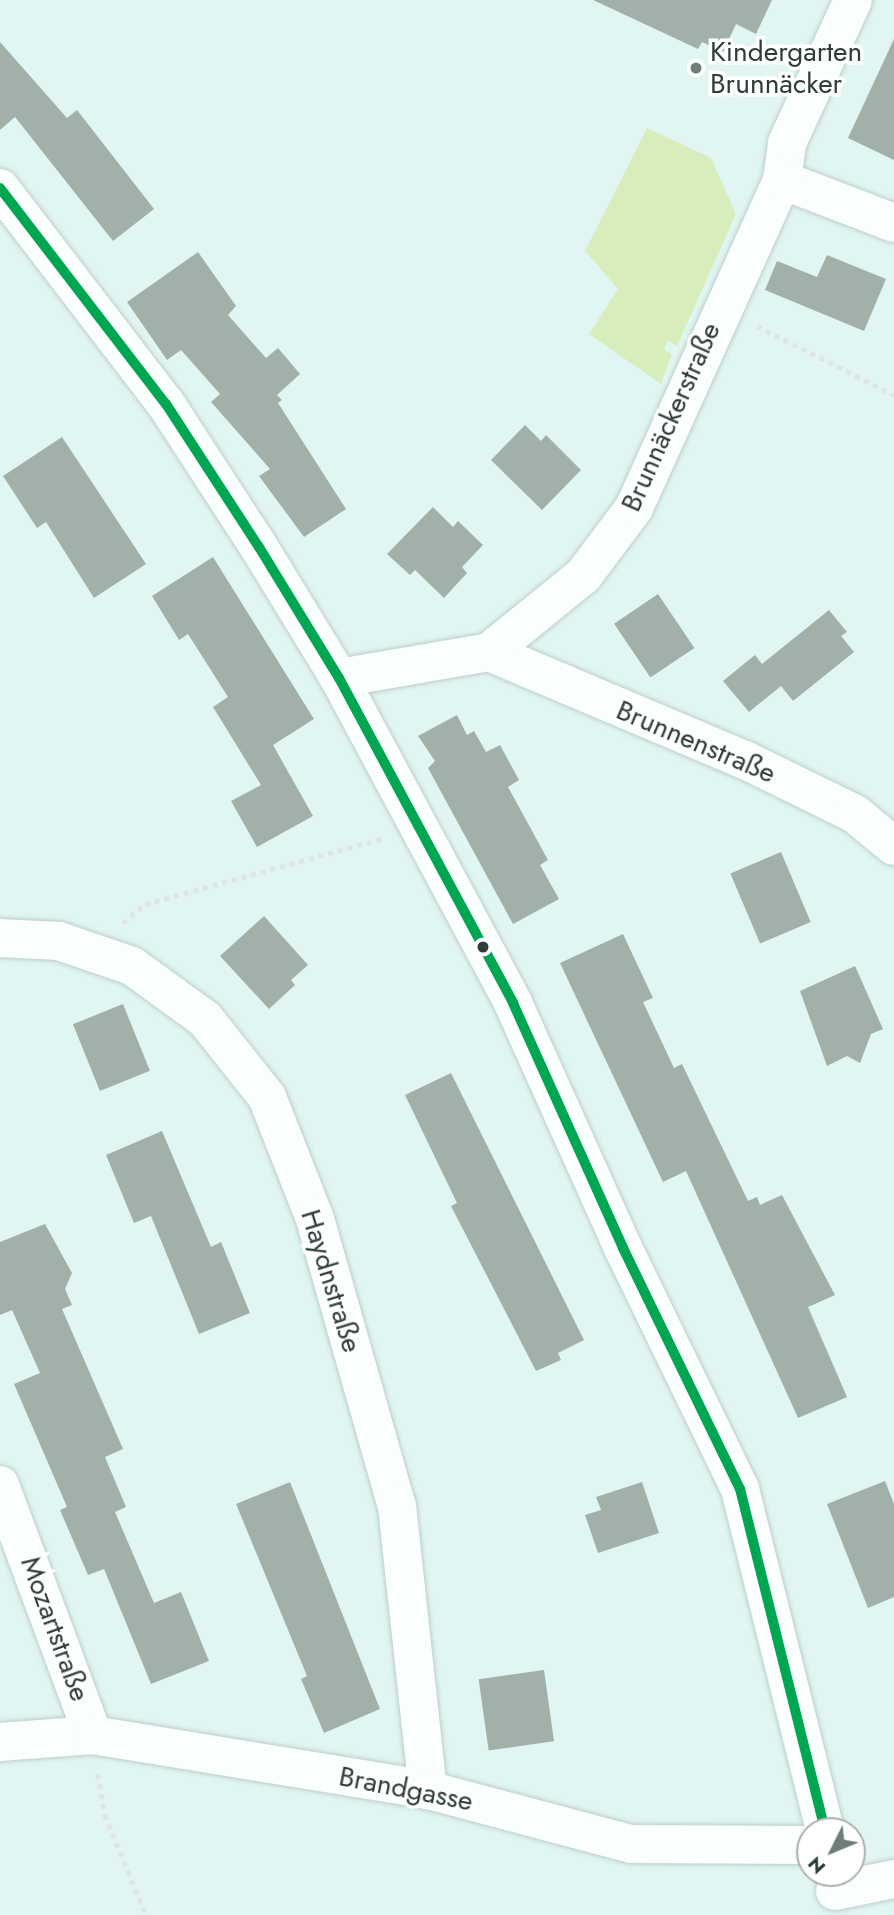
<!DOCTYPE html>
<html>
<head>
<meta charset="utf-8">
<style>
	body { margin:0 }
	#map { position:relative; width:894px; height:1915px; overflow:hidden; background:#e1f6f2; font-family:Jost,sans-serif }
	div>[style] { position:absolute }
	[style*='--x'] { left:calc(var(--x)*1px); top:calc(var(--y)*1px); width:calc(var(--w)*1px); rotate:calc(var(--a)*1deg) }
	.green>* { inset:0; background:#d7eebc }
	.building>* { inset:0; background:#a2b0aa; transform-origin:0 0 }
	.path>* { height:4.5px; margin-top:-2.25px; transform-origin:0; background:repeating-linear-gradient(90deg,#dee5e4 0 5px,transparent 0 10px) }
	.roads { filter:drop-shadow(0 0 2px #bececc) drop-shadow(0 0 2px #bececc) }
	.minor>* { height:38px; margin:-19px; padding:0 19px; transform-origin:19px; border-radius:19px; background:#fafefd }
	.bus-1>* { height:10px; margin:-5px; padding:0 5px; transform-origin:5px; border-radius:5px; background:#00a651 }
	.dots>* { width:19px; height:19px; translate:-50% -50%; box-sizing:border-box; border:4px solid #fff; border-radius:50% }
	span { translate:-50% -50%; white-space:nowrap; text-align:center; line-height:1.15; -webkit-text-stroke:7px #fff; paint-order:stroke }
	.poi-label { font-size:28px; color:#2e3d3a }
	.left { translate:0 -50%; text-align:left }
	.street-label { font-size:28px; color:#2e3d3a }
	.north { position:absolute; left:796px; top:1817px; width:70px; height:70px; box-sizing:border-box; background:#fff; border:2px solid #abb1b0; border-radius:50%; rotate:227deg; font-size:19px; font-weight:700; line-height:28px; text-align:center; color:#2e3d3a }
	.north::after { content:''; display:block; margin:auto; width:24px; height:32px; background:#6d7e7a; clip-path:polygon(50% 0,100% 100%,50% 72%,0 100%) }
</style>
</head>
<body>
<div id="map">
	<div class="green">
		<div style="clip-path:polygon(647px 128px,711px 158px,736px 214px,677px 346px,668px 341px,664px 350px,672px 354px,661px 384px,589px 334px,618px 289px,585px 251px)"></div>
	</div>
	<div class="building">
		<div style="clip-path:polygon(593px 0,772px 0,756px 34px,736px 24px,723px 52px,702px 42px,698px 49px)"></div>
		<div style="clip-path:polygon(894px 39px,894px 160px,848px 138px)"></div>
		<div style="clip-path:polygon(0 42px,67px 118px,77px 110px,154px 209px,113px 241px,15px 117px,0 130px)"></div>
		<div style="clip-path:polygon(198px 252px,236px 306px,228px 315px,266px 358px,278px 348px,300px 374px,277px 395px,282px 400px,278px 403px,346px 509px,304px 537px,259px 476px,270px 469px,211px 402px,220px 394px,181px 350px,167px 360px,127px 302px)"></div>
		<div style="clip-path:polygon(827px 255px,886px 279px,864px 331px,765px 290px,777px 261px,817px 277px)"></div>
		<div style="clip-path:polygon(525px 425px,541px 441px,546px 435px,581px 470px,542px 510px,491px 460px)"></div>
		<div style="clip-path:polygon(62px 437px,146px 564px,94px 598px,46px 522px,37px 528px,3px 476px)"></div>
		<div style="clip-path:polygon(433px 507px,453px 527px,458px 521px,483px 545px,462px 567px,467px 573px,444px 598px,415px 570px,410px 575px,387px 554px)"></div>
		<div style="clip-path:polygon(213px 557px,314px 719px,273px 745px,313px 816px,257px 847px,231px 801px,261px 785px,213px 707px,228px 697px,188px 634px,179px 640px,152px 596px)"></div>
		<div style="left:658px;top:594px;width:65px;height:53px;rotate:56deg"></div>
		<div style="clip-path:polygon(829px 610px,847px 632px,841px 636px,854px 652px,793px 701px,781px 686px,749px 712px,723px 681px,755px 655px,762px 664px)"></div>
		<div style="clip-path:polygon(457px 715px,467px 735px,474px 731px,486px 752px,500px 745px,519px 780px,508px 787px,548px 860px,540px 865px,559px 899px,513px 924px,428px 768px,435px 761px,418px 736px)"></div>
		<div style="left:781px;top:852px;width:76px;height:55px;rotate:67deg"></div>
		<div style="clip-path:polygon(264px 916px,308px 965px,291px 980px,295px 985px,269px 1009px,220px 956px)"></div>
		<div style="clip-path:polygon(623px 934px,653px 998px,643px 1002px,674px 1068px,682px 1064px,748px 1201px,757px 1197px,760px 1205px,782px 1195px,835px 1295px,808px 1307px,847px 1397px,798px 1418px,686px 1171px,663px 1182px,560px 963px)"></div>
		<div style="clip-path:polygon(855px 966px,883px 1029px,871px 1034px,860px 1063px,847px 1056px,827px 1066px,800px 991px)"></div>
		<div style="left:123px;top:1004px;width:72px;height:54px;rotate:68deg"></div>
		<div style="clip-path:polygon(451px 1073px,584px 1340px,558px 1353px,561px 1360px,536px 1371px,451px 1206px,457px 1203px,405px 1095px)"></div>
		<div style="clip-path:polygon(162px 1131px,211px 1247px,221px 1242px,250px 1313px,199px 1334px,151px 1216px,134px 1223px,106px 1155px)"></div>
		<div style="clip-path:polygon(45px 1224px,72px 1273px,65px 1289px,72px 1305px,62px 1309px,123px 1449px,105px 1457px,126px 1507px,115px 1512px,154px 1603px,181px 1592px,209px 1661px,151px 1684px,104px 1569px,88px 1575px,60px 1510px,67px 1507px,14px 1384px,40px 1373px,12px 1310px,0 1315px,0 1242px)"></div>
		<div style="clip-path:polygon(885px 1481px,894px 1504px,894px 1597px,868px 1608px,827px 1504px)"></div>
		<div style="clip-path:polygon(290px 1482px,380px 1709px,324px 1733px,301px 1679px,307px 1676px,236px 1504px)"></div>
		<div style="clip-path:polygon(642px 1482px,659px 1533px,598px 1553px,585px 1515px,601px 1510px,596px 1497px)"></div>
		<div style="left:544px;top:1670px;width:72px;height:66px;rotate:82deg"></div>
	</div>
	<div class="path">
		<div style="--x:757;--y:326;--w:153;--a:26.7"></div>
		<div style="--x:123;--y:923;--w:29;--a:-41"></div>
		<div style="--x:145;--y:904;--w:245;--a:-15.4"></div>
		<div style="--x:98;--y:1774;--w:42;--a:80.3"></div>
		<div style="--x:105;--y:1815;--w:108;--a:67.7"></div>
	</div>
	<div class="roads">
		<div class="minor">
			<div style="--x:782;--y:180;--w:120;--a:21"></div>
			<div style="--x:0;--y:188;--w:272;--a:52.5"></div>
			<div style="--x:166;--y:404;--w:171;--a:57"></div>
			<div style="--x:259;--y:547;--w:153;--a:58.6"></div>
			<div style="--x:339;--y:678;--w:369;--a:61.8"></div>
			<div style="--x:513;--y:1003;--w:269;--a:65.8"></div>
			<div style="--x:623;--y:1248;--w:268;--a:64.1"></div>
			<div style="--x:740;--y:1489;--w:352;--a:76"></div>
			<div style="--x:489;--y:652;--w:278;--a:22.9"></div>
			<div style="--x:745;--y:760;--w:123;--a:26.1"></div>
			<div style="--x:855;--y:814;--w:50;--a:39.4"></div>
			<div style="--x:339;--y:678;--w:152;--a:-9.8"></div>
			<div style="--x:489;--y:652;--w:121;--a:-39"></div>
			<div style="--x:583;--y:576;--w:85;--a:-53.1"></div>
			<div style="--x:634;--y:508;--w:360;--a:-65.7"></div>
			<div style="--x:782;--y:180;--w:37;--a:-82"></div>
			<div style="--x:787;--y:143;--w:157;--a:-65.2"></div>
			<div style="--x:0;--y:938;--w:59;--a:2.9"></div>
			<div style="--x:59;--y:941;--w:77;--a:18.9"></div>
			<div style="--x:132;--y:966;--w:90;--a:36"></div>
			<div style="--x:205;--y:1019;--w:100;--a:51.5"></div>
			<div style="--x:267;--y:1097;--w:131;--a:68.5"></div>
			<div style="--x:315;--y:1219;--w:298;--a:74.1"></div>
			<div style="--x:397;--y:1506;--w:286;--a:83.8"></div>
			<div style="--x:0;--y:1485;--w:267;--a:69.6"></div>
			<div style="--x:0;--y:1742;--w:93;--a:-4.3"></div>
			<div style="--x:93;--y:1735;--w:339;--a:9.3"></div>
			<div style="--x:428;--y:1790;--w:210;--a:14.9"></div>
			<div style="--x:631;--y:1844;--w:179;--a:0.3"></div>
			<div style="--x:835;--y:1891;--w:60;--a:-11.5"></div>
		</div>
	</div>
	<div class="bus-1">
		<div style="--x:0;--y:188;--w:272;--a:52.5"></div>
		<div style="--x:166;--y:404;--w:171;--a:57"></div>
		<div style="--x:259;--y:547;--w:153;--a:58.6"></div>
		<div style="--x:339;--y:678;--w:369;--a:61.8"></div>
		<div style="--x:513;--y:1003;--w:269;--a:65.8"></div>
		<div style="--x:623;--y:1248;--w:268;--a:64.1"></div>
		<div style="--x:740;--y:1489;--w:352;--a:76"></div>
	</div>
	<div class="dots">
		<div style="left:696px;top:68px;background:#6d7e7a"></div>
		<div style="left:483px;top:947px;background:#2e3d3a"></div>
	</div>
	<div class="poi-label">
		<span class="left" style="left:710px;top:68px">Kindergarten<br>Brunnäcker</span>
	</div>
	<div class="street-label">
		<span style="left:671px;top:417px;rotate:-66deg">Brunnäckerstraße</span>
		<span style="left:696px;top:742px;rotate:23deg">Brunnenstraße</span>
		<span style="left:331px;top:1281px;rotate:73deg">Haydnstraße</span>
		<span style="left:55px;top:1629px;rotate:70deg">Mozartstraße</span>
		<span style="left:406px;top:1789px;rotate:11deg">Brandgasse</span>
	</div>
	<div class="north">N</div>
</div>
</body>
</html>
